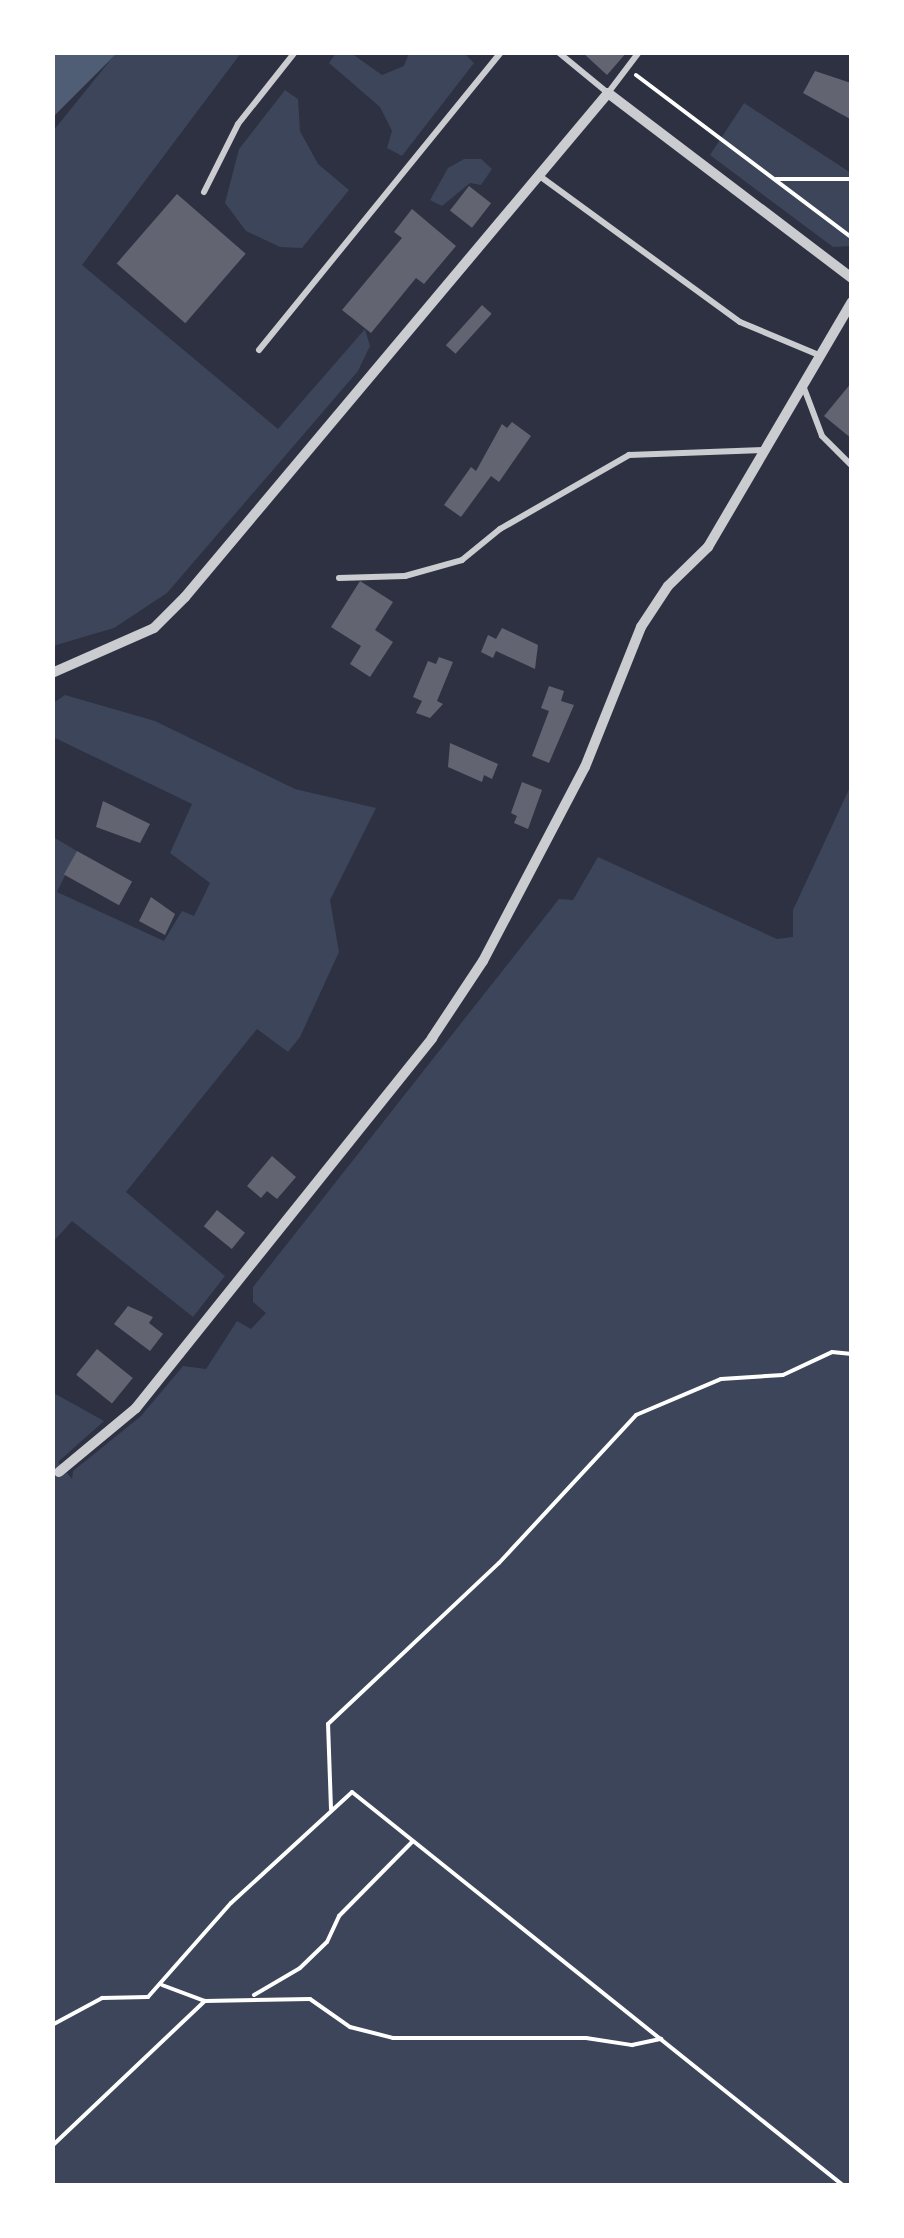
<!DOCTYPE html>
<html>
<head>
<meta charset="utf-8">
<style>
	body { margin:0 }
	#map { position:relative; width:904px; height:2238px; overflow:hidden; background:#2d3142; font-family:Montserrat,sans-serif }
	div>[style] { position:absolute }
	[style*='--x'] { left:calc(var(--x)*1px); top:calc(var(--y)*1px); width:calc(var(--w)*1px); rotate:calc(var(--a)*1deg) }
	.green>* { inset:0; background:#3c4559 }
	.water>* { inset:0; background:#4f5d75 }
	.building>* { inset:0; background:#626471; transform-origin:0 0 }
	.path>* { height:4px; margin:-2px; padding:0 2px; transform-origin:2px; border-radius:2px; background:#fff }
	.service>* { height:6px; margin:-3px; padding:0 3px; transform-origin:3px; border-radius:3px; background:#caccd0 }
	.minor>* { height:10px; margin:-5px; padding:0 5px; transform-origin:5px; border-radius:5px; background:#caccd0 }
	span { translate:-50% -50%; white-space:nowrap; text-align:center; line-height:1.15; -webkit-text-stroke:8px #fff; paint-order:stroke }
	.frame { position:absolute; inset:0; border:55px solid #fff; pointer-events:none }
</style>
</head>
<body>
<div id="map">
	<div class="green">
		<div style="clip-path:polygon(117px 52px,241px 53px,82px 265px,278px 429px,365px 329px,370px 346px,358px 371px,167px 593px,114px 628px,53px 646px,53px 131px)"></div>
		<div style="clip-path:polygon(336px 53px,351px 53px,382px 75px,404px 66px,409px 53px,464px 53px,474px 63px,402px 156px,387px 148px,392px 131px,380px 107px,329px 63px)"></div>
		<div style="clip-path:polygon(285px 90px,298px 99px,300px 131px,318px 164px,349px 190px,302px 248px,280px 247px,246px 231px,225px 203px,239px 149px)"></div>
		<div style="clip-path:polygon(744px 103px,851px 173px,851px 246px,833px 247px,710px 155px)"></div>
		<div style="clip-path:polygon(464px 159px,481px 159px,492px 169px,481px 185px,470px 183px,442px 206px,430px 200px,448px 168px)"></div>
		<div style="clip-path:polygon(65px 695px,155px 721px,295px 789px,376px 808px,330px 900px,339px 952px,300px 1037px,288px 1052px,257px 1029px,126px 1192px,225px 1276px,193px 1317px,72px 1221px,53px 1242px,53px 837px,77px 851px,57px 892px,164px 941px,182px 911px,194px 916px,210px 883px,170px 853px,192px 804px,53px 737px,53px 703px)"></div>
		<div style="clip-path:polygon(851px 785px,851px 2185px,53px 2185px,52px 1392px,104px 1421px,58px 1462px,72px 1479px,73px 1471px,141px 1416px,183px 1366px,206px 1369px,237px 1321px,251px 1329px,266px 1313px,253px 1302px,253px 1287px,559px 899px,573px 900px,598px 857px,777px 939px,793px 937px,793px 910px)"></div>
	</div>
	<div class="water">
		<div style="clip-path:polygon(53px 52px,117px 53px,53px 117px,52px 53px)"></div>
	</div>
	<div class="building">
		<div style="clip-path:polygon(582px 52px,627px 52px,607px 75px)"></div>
		<div style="clip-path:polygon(815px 71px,851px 83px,852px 120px,803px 93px)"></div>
		<div style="left:469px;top:186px;width:28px;height:31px;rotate:38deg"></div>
		<div style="left:177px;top:194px;width:91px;height:92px;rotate:41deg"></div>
		<div style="clip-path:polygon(412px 209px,456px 246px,424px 284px,416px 278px,371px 333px,342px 310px,402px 238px,394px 232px)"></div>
		<div style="left:482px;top:305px;width:13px;height:54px;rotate:42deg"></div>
		<div style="clip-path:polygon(852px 382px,852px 439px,824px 416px)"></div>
		<div style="clip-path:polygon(512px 422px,531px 436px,499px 482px,491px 476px,461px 517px,444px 505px,471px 467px,476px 471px,502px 424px,507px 428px)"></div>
		<div style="clip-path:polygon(360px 581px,393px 602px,375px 630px,393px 642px,370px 677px,350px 664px,361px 646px,331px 627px)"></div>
		<div style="clip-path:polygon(502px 628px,538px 645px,535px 669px,496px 651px,493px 658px,481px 652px,488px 635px,496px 639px)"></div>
		<div style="clip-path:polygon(439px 657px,453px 662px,437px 701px,443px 704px,430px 718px,416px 713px,422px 701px,413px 697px,428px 661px,436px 664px)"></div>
		<div style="clip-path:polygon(549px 686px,564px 691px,561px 701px,574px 705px,549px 763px,532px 756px,549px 711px,541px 708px)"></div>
		<div style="clip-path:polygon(450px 743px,498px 764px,492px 779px,484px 775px,482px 782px,448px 767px)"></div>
		<div style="clip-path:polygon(522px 782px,542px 790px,528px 829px,514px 823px,517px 816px,511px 813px)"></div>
		<div style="clip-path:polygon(103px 801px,150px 824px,140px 843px,96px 827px)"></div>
		<div style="left:77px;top:851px;width:63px;height:27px;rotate:29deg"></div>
		<div style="clip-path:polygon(151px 897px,175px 914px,165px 935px,139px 921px)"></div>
		<div style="clip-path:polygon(272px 1156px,296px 1177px,277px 1199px,267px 1191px,261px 1198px,247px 1186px)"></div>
		<div style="left:217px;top:1210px;width:36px;height:21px;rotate:39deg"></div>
		<div style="clip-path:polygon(128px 1306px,153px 1317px,149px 1323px,163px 1334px,150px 1351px,114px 1324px)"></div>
		<div style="left:97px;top:1349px;width:46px;height:33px;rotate:39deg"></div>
	</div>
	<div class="path">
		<div style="--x:636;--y:75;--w:271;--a:37"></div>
		<div style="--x:776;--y:179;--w:76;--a:0"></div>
		<div style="--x:331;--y:1809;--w:85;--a:-92"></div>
		<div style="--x:328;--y:1724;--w:235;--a:-43.3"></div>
		<div style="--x:499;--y:1563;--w:202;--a:-47.2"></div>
		<div style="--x:636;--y:1415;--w:92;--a:-23"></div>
		<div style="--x:721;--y:1379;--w:62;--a:-3.7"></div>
		<div style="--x:783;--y:1375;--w:54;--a:-25.1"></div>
		<div style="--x:832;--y:1352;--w:20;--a:6"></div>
		<div style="--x:162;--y:1985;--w:46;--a:20.4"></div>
		<div style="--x:205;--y:2001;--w:105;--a:-1.1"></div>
		<div style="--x:310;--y:1999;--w:49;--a:35"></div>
		<div style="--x:350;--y:2027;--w:44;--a:14.3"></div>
		<div style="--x:393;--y:2038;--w:193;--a:0"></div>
		<div style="--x:586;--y:2038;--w:47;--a:8.7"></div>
		<div style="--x:632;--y:2045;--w:30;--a:-12"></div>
		<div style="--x:254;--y:1995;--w:53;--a:-30.4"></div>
		<div style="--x:300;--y:1968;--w:37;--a:-44"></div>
		<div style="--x:327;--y:1942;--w:29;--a:-65"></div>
		<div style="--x:339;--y:1916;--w:105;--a:-45.4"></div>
		<div style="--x:52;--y:2025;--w:57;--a:-28.4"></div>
		<div style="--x:102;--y:1998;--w:46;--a:-1.2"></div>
		<div style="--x:148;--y:1997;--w:125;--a:-48.6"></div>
		<div style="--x:231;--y:1903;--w:164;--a:-42.5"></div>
		<div style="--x:352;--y:1792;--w:630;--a:38.69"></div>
		<div style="--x:52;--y:2146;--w:211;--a:-43.5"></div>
	</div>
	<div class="service">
		<div style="--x:558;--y:52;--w:65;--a:39.4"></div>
		<div style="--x:608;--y:93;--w:51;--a:-52.9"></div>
		<div style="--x:541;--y:177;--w:246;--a:36.1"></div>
		<div style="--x:740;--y:322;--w:88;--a:22.8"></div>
		<div style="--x:204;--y:192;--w:76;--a:-63.4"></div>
		<div style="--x:238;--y:124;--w:92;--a:-51.6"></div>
		<div style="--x:259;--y:350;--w:384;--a:-50.9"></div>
		<div style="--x:804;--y:388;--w:51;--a:69.4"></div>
		<div style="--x:822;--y:436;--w:42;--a:45"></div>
		<div style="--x:339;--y:578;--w:66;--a:-1.7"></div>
		<div style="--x:405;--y:576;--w:59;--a:-15.7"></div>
		<div style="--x:462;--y:560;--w:49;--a:-39.2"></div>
		<div style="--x:500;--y:529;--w:149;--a:-29.8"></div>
		<div style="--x:629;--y:455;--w:134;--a:-2.1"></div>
	</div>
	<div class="minor">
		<div style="--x:52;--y:673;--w:111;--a:-23.8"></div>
		<div style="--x:154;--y:628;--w:44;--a:-45"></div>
		<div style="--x:185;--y:597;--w:658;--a:-49.99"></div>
		<div style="--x:608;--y:93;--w:306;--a:37.2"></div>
		<div style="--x:59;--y:1472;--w:100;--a:-39.7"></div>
		<div style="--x:136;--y:1408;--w:474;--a:-51.3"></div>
		<div style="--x:432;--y:1038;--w:92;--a:-56.5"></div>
		<div style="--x:483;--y:961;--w:219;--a:-62.3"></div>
		<div style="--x:585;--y:767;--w:151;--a:-68.2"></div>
		<div style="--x:641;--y:627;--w:49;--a:-56.6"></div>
		<div style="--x:668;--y:586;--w:56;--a:-44.3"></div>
		<div style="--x:708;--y:547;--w:284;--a:-59.6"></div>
	</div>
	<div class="frame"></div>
</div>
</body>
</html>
